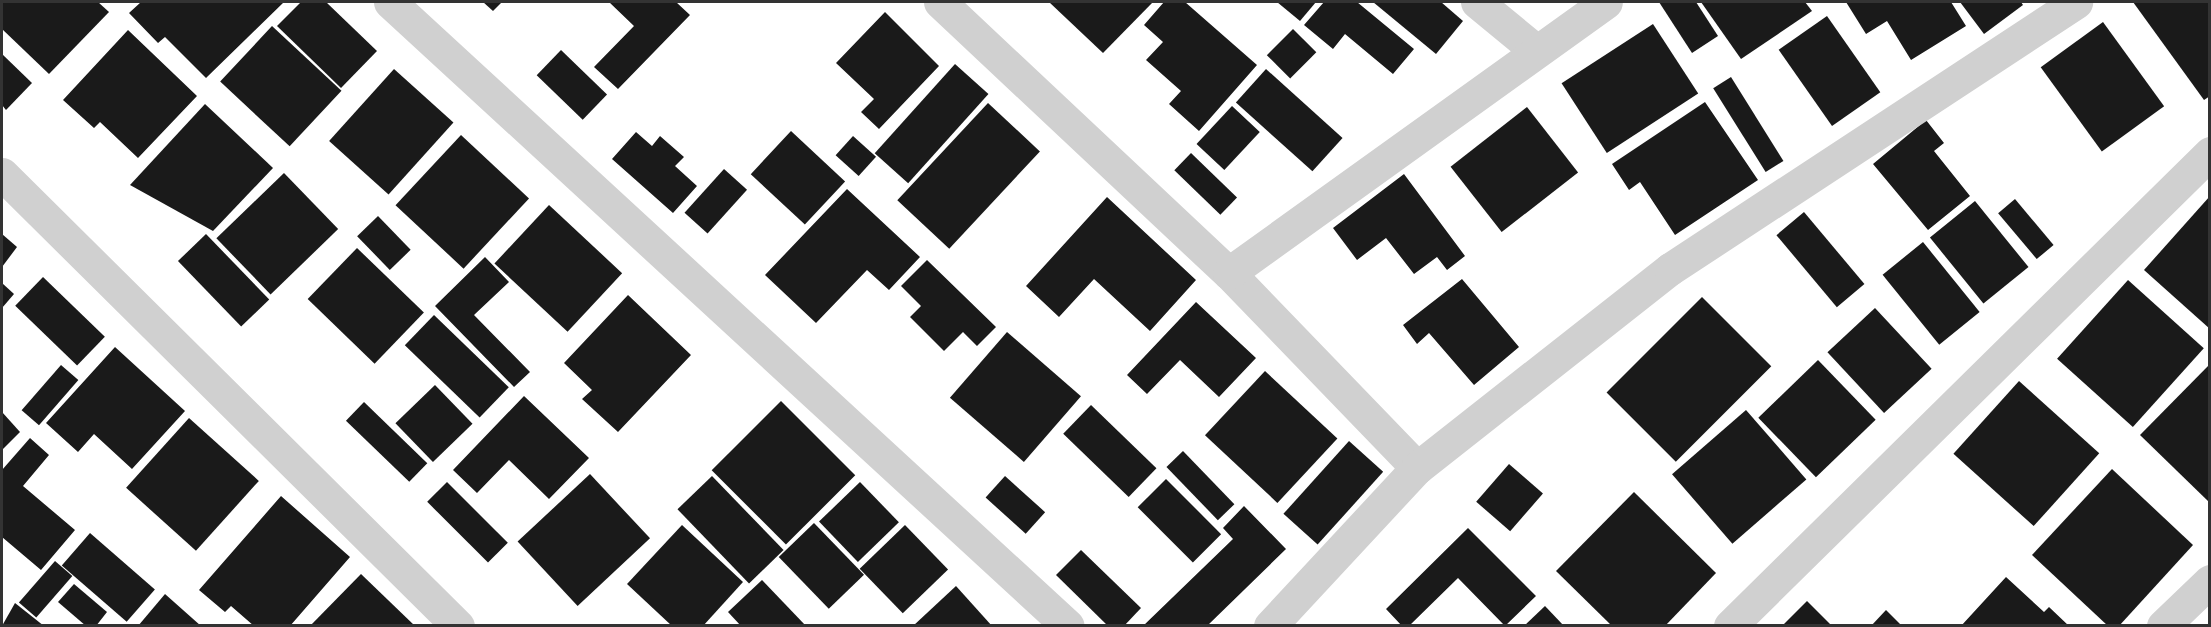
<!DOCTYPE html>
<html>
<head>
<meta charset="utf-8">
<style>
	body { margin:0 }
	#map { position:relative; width:2211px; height:627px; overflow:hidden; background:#fff; font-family:Ubuntu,sans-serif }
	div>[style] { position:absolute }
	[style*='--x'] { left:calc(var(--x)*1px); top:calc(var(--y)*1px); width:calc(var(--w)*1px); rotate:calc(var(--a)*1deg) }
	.building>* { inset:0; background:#1a1a1a; transform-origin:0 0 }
	.street>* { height:33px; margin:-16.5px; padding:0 16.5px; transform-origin:16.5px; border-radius:16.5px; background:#d0d0d0 }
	span { translate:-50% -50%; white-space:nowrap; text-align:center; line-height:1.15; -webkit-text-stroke:6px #fff; paint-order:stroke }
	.frame { position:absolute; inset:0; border:3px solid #333; pointer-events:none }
</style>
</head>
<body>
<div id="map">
	<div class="building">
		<div style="clip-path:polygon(2px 2px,98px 2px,109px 12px,49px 74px,2px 29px)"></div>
		<div style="clip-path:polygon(141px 2px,284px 2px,206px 78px,165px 37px,158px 43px,129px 13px)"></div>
		<div style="clip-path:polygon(301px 2px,326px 2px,377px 51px,341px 88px,277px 26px)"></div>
		<div style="clip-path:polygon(483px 2px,502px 2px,493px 11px)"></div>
		<div style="clip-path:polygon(609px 2px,676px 2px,690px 15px,618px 89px,594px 67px,634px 26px)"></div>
		<div style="clip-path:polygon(1049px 2px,1153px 2px,1103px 53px)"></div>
		<div style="clip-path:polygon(1164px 2px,1185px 2px,1257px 65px,1199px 131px,1169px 104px,1181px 91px,1146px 60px,1163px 42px,1144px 25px)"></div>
		<div style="clip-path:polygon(1277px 2px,1316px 2px,1300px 21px)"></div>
		<div style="clip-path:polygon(1324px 2px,1357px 2px,1414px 49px,1393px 74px,1345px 34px,1333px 49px,1304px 25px)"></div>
		<div style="clip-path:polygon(1373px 2px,1441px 2px,1463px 21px,1436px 54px)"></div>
		<div style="clip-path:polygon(1659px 2px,1696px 2px,1718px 36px,1692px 53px)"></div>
		<div style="clip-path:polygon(1701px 2px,1805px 2px,1812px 11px,1741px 59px)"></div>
		<div style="clip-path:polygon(1846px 2px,1951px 2px,1966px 26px,1911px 60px,1887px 21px,1866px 34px)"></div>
		<div style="clip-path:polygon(1960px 2px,2021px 2px,2023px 5px,1984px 34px)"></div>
		<div style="clip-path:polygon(2133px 2px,2210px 2px,2210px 96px,2204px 100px)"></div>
		<div style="clip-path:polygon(885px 12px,939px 66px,879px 129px,861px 112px,874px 99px,836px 63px)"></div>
		<div style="left:1827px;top:16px;width:93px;height:59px;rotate:55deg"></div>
		<div style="left:2103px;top:22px;width:104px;height:77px;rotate:54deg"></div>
		<div style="left:1653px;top:24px;width:83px;height:109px;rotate:57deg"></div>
		<div style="left:272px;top:26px;width:95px;height:76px;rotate:43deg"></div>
		<div style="left:1293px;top:29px;width:33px;height:37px;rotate:45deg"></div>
		<div style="clip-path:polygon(128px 30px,197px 96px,138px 158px,100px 122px,94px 128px,63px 100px)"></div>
		<div style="left:561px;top:50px;width:64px;height:35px;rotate:44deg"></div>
		<div style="clip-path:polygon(2px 54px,32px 83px,6px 110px,2px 105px)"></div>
		<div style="left:955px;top:64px;width:45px;height:120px;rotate:42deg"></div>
		<div style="left:394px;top:69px;width:80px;height:97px;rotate:42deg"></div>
		<div style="left:1266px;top:69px;width:103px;height:45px;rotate:42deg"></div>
		<div style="left:1731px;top:77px;width:99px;height:21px;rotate:58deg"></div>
		<div style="clip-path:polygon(1705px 102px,1758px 180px,1675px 235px,1640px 182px,1629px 190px,1612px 164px)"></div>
		<div style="left:988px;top:103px;width:71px;height:133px;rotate:43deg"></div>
		<div style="clip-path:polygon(205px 104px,273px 168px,213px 231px,130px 185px)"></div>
		<div style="left:1232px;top:106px;width:38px;height:52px;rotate:43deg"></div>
		<div style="left:1527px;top:107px;width:83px;height:97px;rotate:52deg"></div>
		<div style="clip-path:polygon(1926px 120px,1944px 143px,1934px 151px,1970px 196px,1928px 230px,1873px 164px)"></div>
		<div style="left:791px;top:131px;width:74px;height:59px;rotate:43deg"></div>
		<div style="clip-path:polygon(636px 132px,652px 146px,660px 136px,684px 157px,675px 166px,697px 186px,673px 213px,612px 159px)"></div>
		<div style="left:461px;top:135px;width:93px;height:96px;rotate:43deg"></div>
		<div style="left:853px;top:136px;width:31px;height:26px;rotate:42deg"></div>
		<div style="left:1191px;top:153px;width:64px;height:24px;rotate:44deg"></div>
		<div style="left:724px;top:169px;width:31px;height:59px;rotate:42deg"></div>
		<div style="left:284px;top:173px;width:78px;height:94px;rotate:46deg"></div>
		<div style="clip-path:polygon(1404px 174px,1465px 256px,1447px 270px,1437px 257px,1414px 274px,1386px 238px,1357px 260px,1333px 228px)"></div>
		<div style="clip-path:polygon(847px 189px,920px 257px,889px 290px,867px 270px,816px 323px,765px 275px)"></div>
		<div style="clip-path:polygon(2210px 196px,2210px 329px,2144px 270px)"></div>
		<div style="clip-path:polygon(1107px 197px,1196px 280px,1150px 331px,1094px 279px,1059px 317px,1026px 286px)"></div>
		<div style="left:2015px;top:199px;width:60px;height:22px;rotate:50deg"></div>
		<div style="left:1975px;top:201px;width:85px;height:58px;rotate:51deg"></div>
		<div style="left:549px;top:205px;width:100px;height:80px;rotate:43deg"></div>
		<div style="left:1804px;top:212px;width:94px;height:36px;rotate:50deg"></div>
		<div style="left:378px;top:216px;width:47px;height:29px;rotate:46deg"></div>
		<div style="clip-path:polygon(2px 234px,17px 247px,2px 267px)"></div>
		<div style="left:206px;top:234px;width:91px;height:39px;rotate:46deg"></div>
		<div style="left:1923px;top:242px;width:90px;height:52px;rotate:51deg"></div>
		<div style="left:357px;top:248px;width:93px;height:71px;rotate:44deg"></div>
		<div style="clip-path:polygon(485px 257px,509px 282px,474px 315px,530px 372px,514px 387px,435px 306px)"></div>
		<div style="clip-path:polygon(927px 260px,996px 327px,977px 346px,963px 332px,944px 351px,910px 317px,921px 306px,901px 286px)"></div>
		<div style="left:43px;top:277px;width:86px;height:40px;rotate:44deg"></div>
		<div style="clip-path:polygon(1462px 279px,1519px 347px,1474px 385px,1429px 333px,1417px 344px,1403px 325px)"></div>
		<div style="left:2128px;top:280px;width:102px;height:106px;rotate:42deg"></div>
		<div style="clip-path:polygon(2px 283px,14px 294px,2px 308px)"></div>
		<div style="clip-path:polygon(628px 295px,691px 355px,618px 432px,582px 399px,592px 390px,564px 363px)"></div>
		<div style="left:1702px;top:297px;width:98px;height:135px;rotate:45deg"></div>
		<div style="clip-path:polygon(1196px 302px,1256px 358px,1219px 397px,1180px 360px,1147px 394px,1127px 375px)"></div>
		<div style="left:1875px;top:308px;width:83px;height:65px;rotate:47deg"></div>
		<div style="left:434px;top:315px;width:104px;height:42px;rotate:44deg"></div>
		<div style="left:1007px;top:332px;width:98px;height:87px;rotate:41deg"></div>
		<div style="clip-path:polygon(115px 347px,185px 411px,132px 469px,94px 434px,78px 452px,46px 423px)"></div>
		<div style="left:1818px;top:360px;width:83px;height:83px;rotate:46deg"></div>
		<div style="clip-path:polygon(2210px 364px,2210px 503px,2140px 435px)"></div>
		<div style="left:61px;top:365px;width:23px;height:60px;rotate:41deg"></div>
		<div style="left:1265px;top:371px;width:99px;height:88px;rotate:43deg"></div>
		<div style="left:2019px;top:381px;width:108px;height:98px;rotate:42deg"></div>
		<div style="left:435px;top:385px;width:54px;height:55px;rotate:46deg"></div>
		<div style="clip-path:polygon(524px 396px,589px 458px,549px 499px,509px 460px,477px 493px,453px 470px)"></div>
		<div style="left:781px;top:401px;width:105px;height:98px;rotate:45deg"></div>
		<div style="left:364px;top:402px;width:88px;height:26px;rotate:44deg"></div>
		<div style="left:1091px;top:405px;width:91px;height:40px;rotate:44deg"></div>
		<div style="left:1746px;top:410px;width:92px;height:98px;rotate:49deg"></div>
		<div style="clip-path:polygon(2px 412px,20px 432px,2px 450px)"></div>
		<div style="left:189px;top:418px;width:94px;height:94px;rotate:42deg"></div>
		<div style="clip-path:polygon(30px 438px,49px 455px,23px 486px,75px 530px,41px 570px,2px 537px,2px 470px)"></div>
		<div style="left:1349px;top:441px;width:46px;height:98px;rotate:42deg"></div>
		<div style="left:1183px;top:451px;width:74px;height:23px;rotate:46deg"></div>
		<div style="left:1509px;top:464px;width:45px;height:50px;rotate:41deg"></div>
		<div style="clip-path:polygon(2112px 469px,2193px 545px,2119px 626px,2108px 626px,2032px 555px)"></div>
		<div style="left:590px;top:474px;width:88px;height:99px;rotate:47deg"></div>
		<div style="left:712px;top:476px;width:103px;height:48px;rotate:46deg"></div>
		<div style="left:1005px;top:476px;width:54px;height:29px;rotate:42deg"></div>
		<div style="left:1166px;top:479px;width:78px;height:40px;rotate:45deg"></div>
		<div style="left:447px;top:482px;width:86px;height:28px;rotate:45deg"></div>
		<div style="left:860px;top:482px;width:56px;height:57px;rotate:46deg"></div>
		<div style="clip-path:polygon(1634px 492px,1716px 573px,1665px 626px,1612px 626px,1556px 571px)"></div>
		<div style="clip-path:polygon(281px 496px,350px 557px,290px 626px,254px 626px,231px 606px,225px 612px,199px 590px)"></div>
		<div style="clip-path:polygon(1244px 506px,1286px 549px,1207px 626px,1143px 626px,1233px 539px,1223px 528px)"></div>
		<div style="left:814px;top:523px;width:72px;height:49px;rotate:46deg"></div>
		<div style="clip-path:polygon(682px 525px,743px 582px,703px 626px,672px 626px,627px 584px)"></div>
		<div style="left:905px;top:525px;width:62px;height:63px;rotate:46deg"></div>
		<div style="clip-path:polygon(1468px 528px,1536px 596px,1505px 626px,1458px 578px,1409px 626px,1402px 626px,1386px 609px)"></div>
		<div style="left:90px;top:533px;width:86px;height:43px;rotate:41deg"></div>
		<div style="clip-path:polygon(1081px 550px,1141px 608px,1124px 626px,1108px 626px,1056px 575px)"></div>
		<div style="left:55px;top:561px;width:23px;height:55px;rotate:41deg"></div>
		<div style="clip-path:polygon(361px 574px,415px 626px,310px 626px)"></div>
		<div style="clip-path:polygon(2006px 577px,2044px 612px,2049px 607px,2069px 626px,1961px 626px)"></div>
		<div style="clip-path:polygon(762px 580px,806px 626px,741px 626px,728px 612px)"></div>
		<div style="clip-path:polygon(74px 584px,107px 612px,96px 626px,86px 626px,58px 602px)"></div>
		<div style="clip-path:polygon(956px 586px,992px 626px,913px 626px)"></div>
		<div style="clip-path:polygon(165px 594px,201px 626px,138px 626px)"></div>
		<div style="clip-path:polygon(1807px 601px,1832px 626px,1782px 626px)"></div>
		<div style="clip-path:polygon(15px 603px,44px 626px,2px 626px)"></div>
		<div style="clip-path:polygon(1545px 606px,1564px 626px,1524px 626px)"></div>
		<div style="clip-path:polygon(1886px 610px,1902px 626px,1871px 626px)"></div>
	</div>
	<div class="street">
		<div style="--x:390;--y:2;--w:921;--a:42.63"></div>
		<div style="--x:940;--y:2;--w:396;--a:43.2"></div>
		<div style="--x:1229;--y:273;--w:271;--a:46"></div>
		<div style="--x:1477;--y:2;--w:74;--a:39.5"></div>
		<div style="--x:2;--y:174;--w:642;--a:44.75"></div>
		<div style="--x:1229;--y:273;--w:464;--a:-35.7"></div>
		<div style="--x:1270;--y:626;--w:216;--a:-47.1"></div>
		<div style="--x:1417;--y:468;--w:322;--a:-38.2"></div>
		<div style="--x:1670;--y:269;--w:486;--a:-33.3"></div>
		<div style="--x:1730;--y:626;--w:674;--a:-44.58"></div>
		<div style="--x:2163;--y:626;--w:65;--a:-43.8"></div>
	</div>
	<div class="frame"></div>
</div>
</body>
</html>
